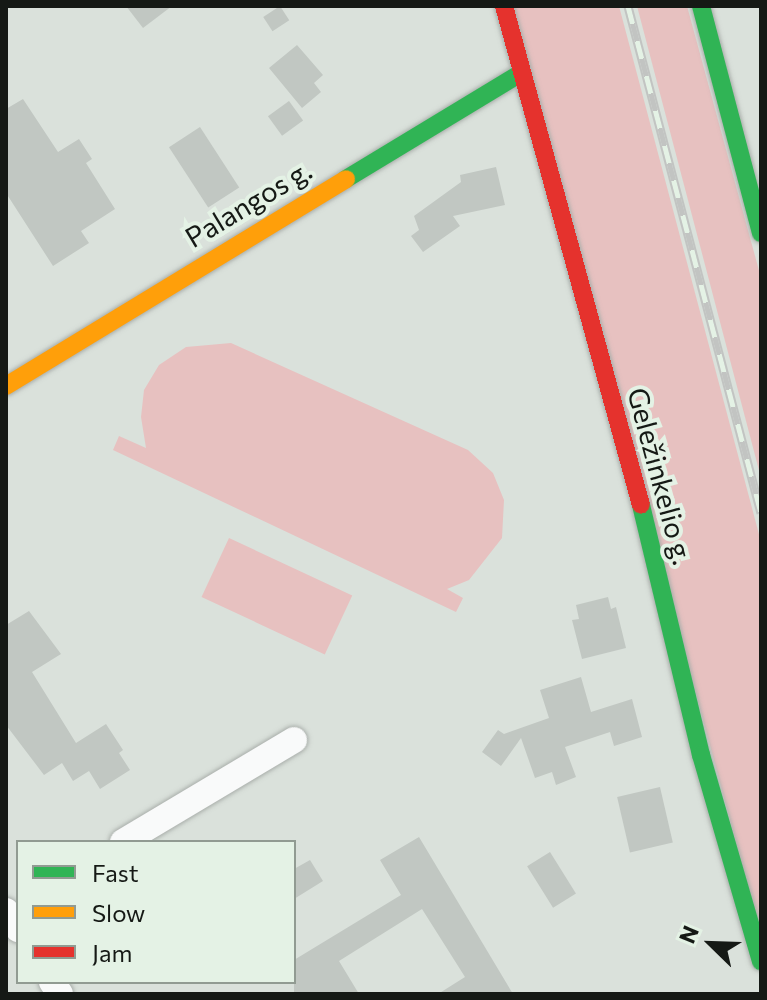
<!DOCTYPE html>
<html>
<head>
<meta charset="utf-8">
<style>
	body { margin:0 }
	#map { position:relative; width:767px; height:1000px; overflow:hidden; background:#dae1db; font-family:Commissioner,sans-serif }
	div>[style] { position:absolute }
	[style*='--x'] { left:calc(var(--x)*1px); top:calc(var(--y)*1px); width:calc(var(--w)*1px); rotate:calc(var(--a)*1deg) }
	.green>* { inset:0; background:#e7c1c0; transform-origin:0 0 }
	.building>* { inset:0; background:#c1c7c2; transform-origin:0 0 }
	.roads { filter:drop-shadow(0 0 2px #a9aeaa) drop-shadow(0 0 2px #a9aeaa) }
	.street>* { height:26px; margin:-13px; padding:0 13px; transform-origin:13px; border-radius:13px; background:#f9fafa }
	.fast>* { height:18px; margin:-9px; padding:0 9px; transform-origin:9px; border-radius:9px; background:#30b455 }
	.slow>* { height:18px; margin:-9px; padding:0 9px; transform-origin:9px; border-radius:9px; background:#ff9f0a }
	.jam>* { height:18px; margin:-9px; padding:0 9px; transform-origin:9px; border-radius:9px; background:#e5322d }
	.rail>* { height:9px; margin-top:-4.5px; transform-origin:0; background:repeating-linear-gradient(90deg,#e4f2e5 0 18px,#c2c4c2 0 36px); box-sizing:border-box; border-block:2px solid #c2c4c2 }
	span { translate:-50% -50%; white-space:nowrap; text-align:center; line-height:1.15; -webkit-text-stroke:8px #e4f2e5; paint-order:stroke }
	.street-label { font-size:28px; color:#151915 }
	.frame { position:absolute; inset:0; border:8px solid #151915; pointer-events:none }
	.legend { position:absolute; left:16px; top:840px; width:280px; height:144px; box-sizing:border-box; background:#e4f2e5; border:2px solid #919b92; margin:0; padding:10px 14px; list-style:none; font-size:24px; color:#151915 }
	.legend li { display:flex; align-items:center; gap:16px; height:40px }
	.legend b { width:40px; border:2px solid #919b92 }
	.north { position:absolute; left:671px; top:904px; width:80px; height:80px; -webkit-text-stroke:6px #e4f2e5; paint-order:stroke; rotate:293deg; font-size:22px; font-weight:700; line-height:32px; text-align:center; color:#151915 }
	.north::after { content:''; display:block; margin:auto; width:28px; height:36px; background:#151915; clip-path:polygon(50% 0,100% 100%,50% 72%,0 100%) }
</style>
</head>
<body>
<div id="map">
	<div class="green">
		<div style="clip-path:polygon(511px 6px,619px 6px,761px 542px,761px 935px)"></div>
		<div style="clip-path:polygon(637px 6px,687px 6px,761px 278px,761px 478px)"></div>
		<div style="clip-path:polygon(231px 343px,468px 450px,493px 473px,504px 500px,502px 538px,469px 580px,447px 589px,463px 598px,456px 612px,113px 450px,119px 436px,146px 448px,141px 417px,144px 390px,159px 365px,186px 347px)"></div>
		<div style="left:229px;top:538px;width:136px;height:65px;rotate:25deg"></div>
	</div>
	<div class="building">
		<div style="clip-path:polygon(126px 6px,172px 6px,143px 28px)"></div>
		<div style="left:280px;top:6px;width:17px;height:20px;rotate:57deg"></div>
		<div style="clip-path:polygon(297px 45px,323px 75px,314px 83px,321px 92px,302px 108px,269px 68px)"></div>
		<div style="clip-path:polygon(23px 99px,58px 152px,79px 139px,92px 159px,86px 163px,115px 209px,81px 231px,89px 243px,53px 266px,6px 193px,6px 109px)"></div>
		<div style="left:289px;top:101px;width:24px;height:26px;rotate:54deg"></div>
		<div style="left:200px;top:127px;width:72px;height:37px;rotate:57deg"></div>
		<div style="clip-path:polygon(496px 167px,505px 205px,453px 216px,460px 226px,423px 252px,411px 236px,419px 230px,414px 216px,461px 182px,460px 175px)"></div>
		<div style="clip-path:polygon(608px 597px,611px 609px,616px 607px,626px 648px,582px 659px,572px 620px,579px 619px,576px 605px)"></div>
		<div style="clip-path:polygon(29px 611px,61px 654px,32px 672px,76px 743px,106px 724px,123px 750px,119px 753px,130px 770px,100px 789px,89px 771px,73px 781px,62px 763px,44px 775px,6px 725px,6px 625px)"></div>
		<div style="clip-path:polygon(581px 677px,591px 712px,632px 699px,642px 737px,614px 746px,610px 732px,565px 747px,576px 777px,556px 785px,552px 772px,535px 778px,521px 738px,501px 766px,482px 752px,498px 730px,504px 734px,549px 718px,540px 690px)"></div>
		<div style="left:660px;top:787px;width:57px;height:44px;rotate:77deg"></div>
		<div style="clip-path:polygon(419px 837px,513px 994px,438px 994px,465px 977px,422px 909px,339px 961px,359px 994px,294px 994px,294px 960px,401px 895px,380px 860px)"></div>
		<div style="left:550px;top:852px;width:49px;height:27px;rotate:58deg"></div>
		<div style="clip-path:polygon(310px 860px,323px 881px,294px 899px,294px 869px)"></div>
	</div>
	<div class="roads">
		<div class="street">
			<div style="--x:123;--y:842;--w:199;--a:-30.8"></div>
			<div style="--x:6;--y:911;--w:22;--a:56"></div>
			<div style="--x:52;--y:982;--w:14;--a:56"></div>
		</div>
		<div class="fast">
			<div style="--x:701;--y:6;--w:235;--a:75.2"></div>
			<div style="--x:346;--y:179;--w:205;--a:-31.2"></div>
			<div style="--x:641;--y:505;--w:257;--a:76.5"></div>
			<div style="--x:701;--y:755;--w:215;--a:73.8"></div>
		</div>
		<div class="slow">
			<div style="--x:6;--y:386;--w:398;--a:-31.3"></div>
		</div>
		<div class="jam">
			<div style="--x:504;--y:6;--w:517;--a:74.65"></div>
		</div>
	</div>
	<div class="rail">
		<div style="--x:628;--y:6;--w:524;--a:75.3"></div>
	</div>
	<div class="street-label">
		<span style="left:248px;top:203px;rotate:-31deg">Palangos g.</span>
		<span style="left:661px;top:476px;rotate:75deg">Geležinkelio g.</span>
	</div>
	<div class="frame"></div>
	<ul class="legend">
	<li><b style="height:10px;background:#30b455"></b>Fast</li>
	<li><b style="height:10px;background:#ff9f0a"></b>Slow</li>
	<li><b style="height:10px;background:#e5322d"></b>Jam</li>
	</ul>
	<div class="north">N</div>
</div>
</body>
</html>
